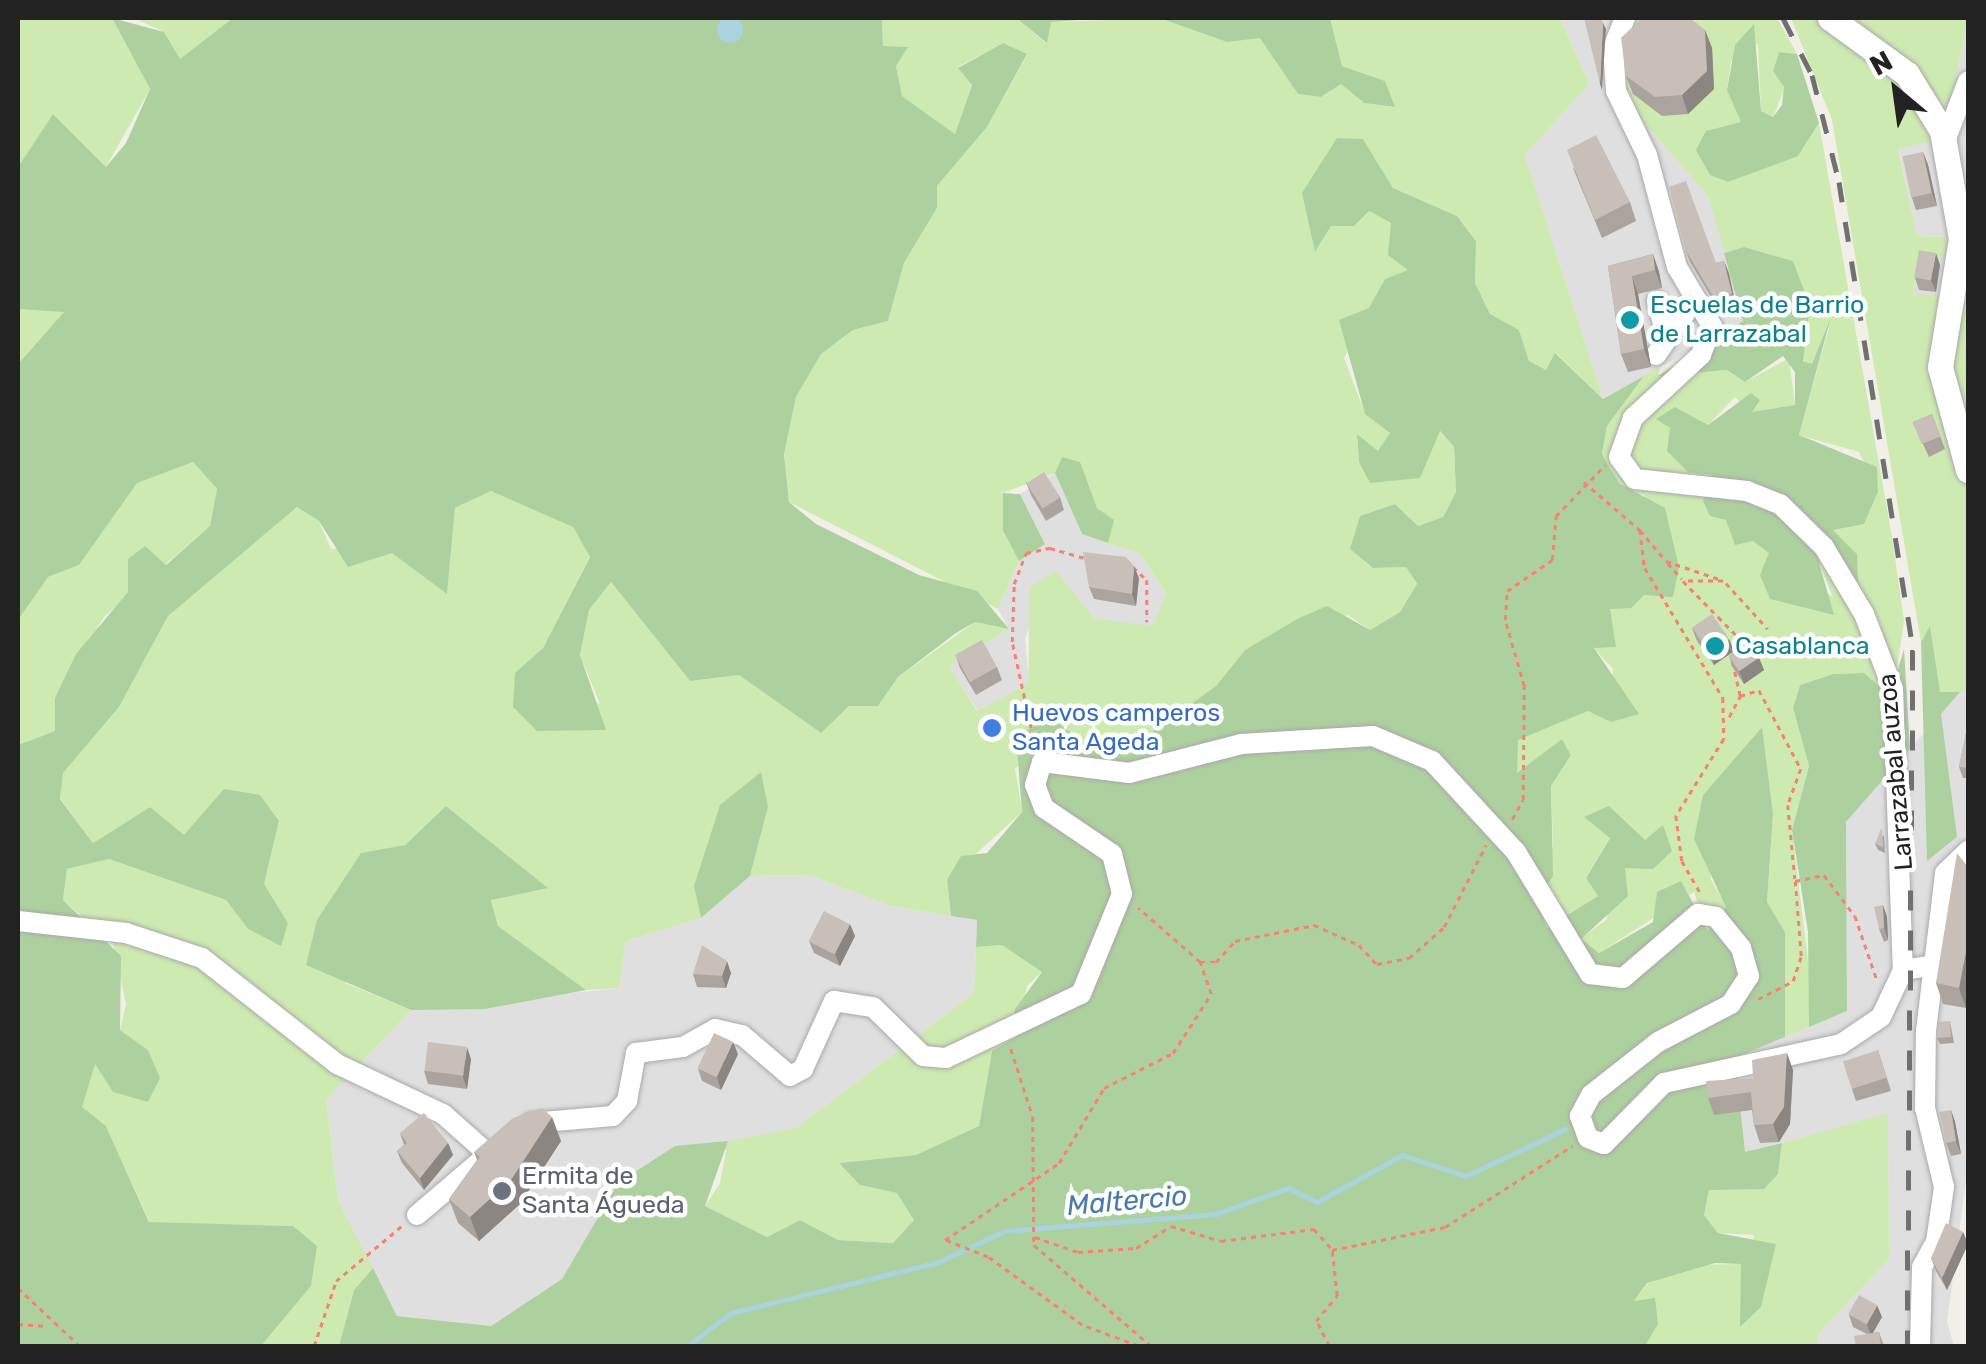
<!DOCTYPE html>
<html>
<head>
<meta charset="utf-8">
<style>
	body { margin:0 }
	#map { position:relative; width:1986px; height:1364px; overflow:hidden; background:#f2efe9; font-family:Rubik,sans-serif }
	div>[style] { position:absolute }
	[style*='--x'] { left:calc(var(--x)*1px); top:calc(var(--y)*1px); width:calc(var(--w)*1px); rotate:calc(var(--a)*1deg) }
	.residential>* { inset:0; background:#e0dfdf }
	.grass>* { inset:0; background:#cdebb0 }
	.forest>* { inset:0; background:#add19e }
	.water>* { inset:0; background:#aad3df }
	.round { border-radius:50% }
	.stream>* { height:5px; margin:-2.5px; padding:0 2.5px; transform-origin:2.5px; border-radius:2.5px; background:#aad3df }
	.path>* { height:2.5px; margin-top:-1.25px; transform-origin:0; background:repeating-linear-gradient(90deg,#fa8072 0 5px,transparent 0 10px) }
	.roads { filter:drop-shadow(0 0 2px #a9a9a9) drop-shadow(0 0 2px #a9a9a9) }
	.minor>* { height:20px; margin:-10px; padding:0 10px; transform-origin:10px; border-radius:10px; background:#fff }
	.tertiary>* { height:25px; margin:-12.5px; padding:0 12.5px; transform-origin:12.5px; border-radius:12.5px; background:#fff }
	.rail>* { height:5px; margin-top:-2.5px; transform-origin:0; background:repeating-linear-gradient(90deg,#707070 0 20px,transparent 0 40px) }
	.wall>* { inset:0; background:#aba49e }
	.shaded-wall>* { inset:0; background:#8b8681 }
	.building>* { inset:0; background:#c7bfb8; transform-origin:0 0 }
	.dots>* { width:28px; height:28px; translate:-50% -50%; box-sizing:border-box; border:5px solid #fff; border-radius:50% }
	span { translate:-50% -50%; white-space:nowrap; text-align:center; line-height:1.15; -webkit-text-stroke:9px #fff; paint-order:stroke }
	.culture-label { font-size:25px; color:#0d838f }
	.left { translate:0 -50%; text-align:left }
	.shop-label { font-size:25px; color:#366cbe }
	.street-label { font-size:25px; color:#222 }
	.worship-label { font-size:25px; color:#5b616d }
	.water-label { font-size:28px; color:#4a7aab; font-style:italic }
	.frame { position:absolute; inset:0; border:20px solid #222; pointer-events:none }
	.north { position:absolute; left:1846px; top:40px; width:100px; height:100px; -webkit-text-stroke:8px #fff; paint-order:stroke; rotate:331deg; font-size:28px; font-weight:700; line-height:40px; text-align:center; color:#222 }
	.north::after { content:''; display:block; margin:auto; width:35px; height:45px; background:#222; clip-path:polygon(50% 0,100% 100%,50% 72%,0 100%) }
</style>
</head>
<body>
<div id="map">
	<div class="residential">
		<div style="clip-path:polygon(1560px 18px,1633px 18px,1631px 108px,1708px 196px,1744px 321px,1603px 399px,1525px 155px,1589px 84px)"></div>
		<div style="clip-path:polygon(1968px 18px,1968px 269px,1940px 299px,1913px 294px,1920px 255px,1946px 237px,1917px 236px,1898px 148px,1932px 141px,1949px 112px)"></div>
		<div style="clip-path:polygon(1055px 473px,1082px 534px,1140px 554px,1166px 593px,1154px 627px,1094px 618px,1055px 572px,1025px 638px,1029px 684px,978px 711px,948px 666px,1009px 629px,998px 609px,1019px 561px,1045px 543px,1020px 494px)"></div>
		<div style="clip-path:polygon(1960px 692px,1968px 692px,1968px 1165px,1947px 1322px,1954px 1346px,1817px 1346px,1819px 1333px,1889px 1259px,1888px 1114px,1745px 1153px,1735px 1058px,1847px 1011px,1846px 822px)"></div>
		<div style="clip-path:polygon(810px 875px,890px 906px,977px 920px,974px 993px,796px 1128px,618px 1183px,562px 1279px,491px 1326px,397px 1316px,338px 1200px,326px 1100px,411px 1010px,619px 988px,626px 941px,701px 918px,750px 876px)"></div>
	</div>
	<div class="grass">
		<div style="clip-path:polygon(18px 18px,112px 18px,150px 89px,106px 167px,53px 114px,18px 167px)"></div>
		<div style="clip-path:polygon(134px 18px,233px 18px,180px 60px,164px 32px)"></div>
		<div style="clip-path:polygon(882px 18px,1016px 18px,1046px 43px,1051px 22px,1159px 18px,1227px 42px,1260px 37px,1298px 94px,1321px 97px,1341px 84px,1364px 103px,1393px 107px,1385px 81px,1342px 66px,1330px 18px,1560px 18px,1589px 84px,1525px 155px,1603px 399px,1556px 353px,1546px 371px,1529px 361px,1519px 330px,1490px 314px,1475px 283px,1476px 240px,1457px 216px,1393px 188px,1363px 139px,1316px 251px,1331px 226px,1369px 211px,1391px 223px,1409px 270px,1385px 279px,1344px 358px,1365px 413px,1390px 433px,1379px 452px,1357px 435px,1359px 462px,1439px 431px,1454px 447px,1456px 492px,1443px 517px,1418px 526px,1395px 504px,1360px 516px,1351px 549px,1373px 568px,1406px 567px,1417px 585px,1400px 612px,1370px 630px,1348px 615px,1245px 650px,1216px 686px,1149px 734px,1102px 756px,1078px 740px,1015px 768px,1022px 812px,947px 880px,951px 916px,890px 906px,810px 875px,750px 876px,768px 807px,694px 885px,701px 918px,626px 941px,619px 988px,586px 990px,498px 926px,491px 899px,547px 887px,446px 806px,405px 845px,361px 854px,349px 873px,345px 983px,411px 1010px,326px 1100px,338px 1200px,373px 1268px,354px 1290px,339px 1346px,261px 1346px,311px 1286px,293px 1226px,150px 1223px,106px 1126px,81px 1108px,95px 1063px,148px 1050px,120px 1030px,126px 1004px,113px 943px,63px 900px,67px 869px,109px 859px,226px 900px,248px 929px,288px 923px,264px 884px,279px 821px,184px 836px,150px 807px,93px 843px,60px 798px,62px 773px,119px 707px,168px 616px,265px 529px,298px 507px,319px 521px,331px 549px,392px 552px,447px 594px,455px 508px,491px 491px,518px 498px,573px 527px,590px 556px,543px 648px,515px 674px,600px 704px,580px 655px,589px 610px,611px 582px,690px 681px,739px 675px,821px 733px,849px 706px,878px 706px,898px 677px,975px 622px,1009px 629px,949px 666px,977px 711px,1028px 684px,1030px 587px,1056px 571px,1094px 618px,1153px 626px,1166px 593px,1140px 554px,1108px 543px,1113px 520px,1097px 508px,1079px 462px,1062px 457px,1055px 473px,1003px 493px,1003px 532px,1019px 561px,998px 609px,789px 502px,784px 453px,796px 397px,821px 354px,853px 330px,888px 321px,904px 263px,937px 208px,937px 186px,987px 127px,1027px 55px,1003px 43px,958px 67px,972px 84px,955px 134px,902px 96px,896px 66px,907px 47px,883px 47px)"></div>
		<div style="clip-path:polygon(1633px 18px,1777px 18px,1797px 54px,1779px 52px,1773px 71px,1785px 87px,1773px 117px,1761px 111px,1758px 45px,1745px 41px,1731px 61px,1727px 90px,1769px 162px,1798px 156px,1819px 123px,1893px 543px,1904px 621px,1896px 676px,1878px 685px,1864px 673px,1833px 674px,1800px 685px,1793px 708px,1809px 766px,1792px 830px,1811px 986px,1809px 1027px,1785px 1037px,1785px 932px,1767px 902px,1773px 814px,1761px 728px,1703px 795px,1711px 880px,1727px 907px,1708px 932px,1694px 892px,1599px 953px,1580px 939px,1606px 920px,1625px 867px,1664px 826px,1645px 840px,1585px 818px,1610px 837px,1586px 877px,1598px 896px,1547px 929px,1537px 900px,1553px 846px,1551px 786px,1571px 755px,1562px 739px,1517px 774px,1517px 740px,1588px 711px,1612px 722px,1613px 669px,1593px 647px,1645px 496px,1619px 483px,1602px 454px,1607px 426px,1644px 376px,1661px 366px,1658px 375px,1727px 370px,1745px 382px,1789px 358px,1795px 405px,1750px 413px,1735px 397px,1708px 425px,1683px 418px,1668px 451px,1688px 472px,1712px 475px,1726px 520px,1833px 597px,1819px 563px,1828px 543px,1857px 554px,1832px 529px,1864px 524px,1878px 492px,1859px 452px,1799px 435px,1830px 324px,1812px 365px,1803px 360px,1793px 261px,1744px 247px,1724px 253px,1708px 196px,1631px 108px,1619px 48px)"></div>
		<div style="clip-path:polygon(1791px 18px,1817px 18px,1897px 77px,1933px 141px,1898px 149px,1917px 236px,1946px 237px,1947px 258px,1920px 255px,1913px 294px,1964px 296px,1968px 308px,1968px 692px,1940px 693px,1929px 628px,1921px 642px,1832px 120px)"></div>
		<div style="clip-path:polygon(1845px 18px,1968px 18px,1949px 112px,1910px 68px)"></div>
		<div style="clip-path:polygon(18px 309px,65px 311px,18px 364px)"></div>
		<div style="clip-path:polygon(193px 462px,217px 489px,210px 526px,104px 617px,55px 698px,55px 731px,18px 745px,18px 620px,26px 602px,48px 577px,79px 565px,136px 483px)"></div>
		<div style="clip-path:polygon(1002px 945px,1042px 972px,1027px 986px,1016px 1037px,992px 1051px,979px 1126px,916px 1155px,840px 1163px,860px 1185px,898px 1193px,914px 1220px,893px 1243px,838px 1240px,800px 1220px,767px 1237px,705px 1206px,720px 1183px,728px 1141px,796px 1128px,974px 993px,976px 947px)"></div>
		<div style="clip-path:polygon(1888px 1113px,1889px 1259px,1819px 1333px,1817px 1346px,1645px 1346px,1655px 1299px,1633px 1302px,1648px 1283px,1688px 1265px,1741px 1264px,1741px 1326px,1754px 1235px,1718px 1233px,1704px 1215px,1709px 1190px,1778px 1174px,1782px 1143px)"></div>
	</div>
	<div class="forest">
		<div style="clip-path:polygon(112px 18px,164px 32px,180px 59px,233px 18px,882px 18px,883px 46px,908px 47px,896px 66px,902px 96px,955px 134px,972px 85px,958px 68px,1003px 43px,1027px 54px,987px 127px,937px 186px,937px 208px,904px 263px,888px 321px,853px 330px,821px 354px,796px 397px,784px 454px,789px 502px,816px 524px,919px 575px,977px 591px,1009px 629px,975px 622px,956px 633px,898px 677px,878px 706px,849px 706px,821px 733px,739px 675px,690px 681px,611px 582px,589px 610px,580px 655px,606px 730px,537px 731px,513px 707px,515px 673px,543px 648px,590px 557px,573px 527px,491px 491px,455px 508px,447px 594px,392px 553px,348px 567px,319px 521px,297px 507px,168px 616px,119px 707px,63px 773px,60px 799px,93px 843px,150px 807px,184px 835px,224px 789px,260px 795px,279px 821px,264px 884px,288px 923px,281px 946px,248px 929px,226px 900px,109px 859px,67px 869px,63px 900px,121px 956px,120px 1030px,148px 1050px,160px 1078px,148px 1102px,113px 1092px,95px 1064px,82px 1107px,106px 1126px,149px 1222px,293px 1226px,317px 1246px,311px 1286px,261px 1346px,18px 1346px,18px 745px,55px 731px,55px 698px,76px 654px,128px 592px,128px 559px,145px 546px,166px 565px,210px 526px,217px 489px,193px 462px,137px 483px,79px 565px,48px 577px,18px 620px,18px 364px,64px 312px,18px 309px,18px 167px,53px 114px,106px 167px,126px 143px,150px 89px)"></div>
		<div style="clip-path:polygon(1016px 18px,1110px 18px,1051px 22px,1047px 43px)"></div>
		<div style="clip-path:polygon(1159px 18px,1330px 18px,1342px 66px,1385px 81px,1395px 107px,1364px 103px,1341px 84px,1321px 97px,1298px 94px,1260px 38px,1227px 42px)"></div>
		<div style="clip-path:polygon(1754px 24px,1761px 111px,1773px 117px,1782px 105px,1784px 87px,1773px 71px,1779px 52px,1797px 54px,1819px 123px,1798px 156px,1728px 182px,1710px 175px,1696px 150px,1706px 131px,1741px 122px,1727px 90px,1735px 45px)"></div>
		<div style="clip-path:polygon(1337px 138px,1363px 139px,1393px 188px,1457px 216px,1476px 241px,1475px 283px,1490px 314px,1519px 330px,1529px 361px,1546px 370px,1555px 353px,1603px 399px,1644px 376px,1607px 426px,1602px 454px,1619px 483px,1665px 508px,1679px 567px,1673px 597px,1644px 595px,1631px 608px,1610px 609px,1616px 647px,1594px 648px,1639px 714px,1611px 722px,1588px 711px,1518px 740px,1517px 773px,1562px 739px,1571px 755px,1551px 786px,1553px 876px,1537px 900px,1547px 928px,1598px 896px,1586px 878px,1610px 838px,1584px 817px,1609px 806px,1645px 840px,1663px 825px,1672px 851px,1653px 869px,1625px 868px,1628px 896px,1581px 939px,1599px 953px,1653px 922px,1657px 892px,1681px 881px,1708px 931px,1726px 907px,1694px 839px,1703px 795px,1762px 727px,1773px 814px,1767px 902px,1785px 932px,1785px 1037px,1735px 1058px,1745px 1152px,1782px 1143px,1778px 1174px,1764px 1189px,1709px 1190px,1704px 1215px,1718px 1233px,1776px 1244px,1761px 1307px,1740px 1327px,1741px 1264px,1715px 1263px,1647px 1283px,1634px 1301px,1655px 1298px,1658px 1324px,1645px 1346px,339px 1346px,354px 1290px,373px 1268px,397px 1316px,491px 1326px,562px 1279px,618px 1183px,675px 1146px,728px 1141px,705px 1206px,767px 1237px,800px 1220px,838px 1240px,893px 1243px,914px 1220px,897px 1193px,860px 1185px,839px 1163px,916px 1155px,979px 1126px,992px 1051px,1016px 1037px,1015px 1009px,1042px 972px,1002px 945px,976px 947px,977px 920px,951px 916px,947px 880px,961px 856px,987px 853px,1022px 812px,1016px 736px,1050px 717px,1102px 756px,1149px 734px,1216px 686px,1245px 650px,1299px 618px,1327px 606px,1370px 630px,1400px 612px,1417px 584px,1406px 567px,1373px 568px,1350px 549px,1360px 516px,1395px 504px,1418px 526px,1443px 517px,1456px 492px,1454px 447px,1440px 431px,1420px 478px,1370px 483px,1359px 462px,1357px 434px,1378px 451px,1390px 433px,1365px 414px,1339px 320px,1369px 308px,1385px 279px,1408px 270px,1388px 255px,1391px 223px,1369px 211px,1354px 226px,1331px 226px,1315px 252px,1302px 193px)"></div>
		<div style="clip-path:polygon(1744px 247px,1793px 261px,1810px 306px,1803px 361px,1812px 364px,1831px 317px,1799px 435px,1877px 467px,1878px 492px,1864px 524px,1833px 530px,1857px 554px,1858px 582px,1828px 545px,1819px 563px,1834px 615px,1770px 599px,1760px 575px,1769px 553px,1753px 541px,1735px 545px,1726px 520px,1710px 516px,1703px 501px,1712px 475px,1688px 472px,1667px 451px,1670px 428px,1656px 419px,1675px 407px,1708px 425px,1751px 393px,1760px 400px,1752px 412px,1795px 405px,1795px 372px,1783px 356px,1745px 382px,1727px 370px,1658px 376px,1743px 321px,1724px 253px)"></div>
		<div style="clip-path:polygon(1062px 457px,1080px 462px,1097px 508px,1114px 520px,1108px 543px,1082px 534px,1055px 473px)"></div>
		<div style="clip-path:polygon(1003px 493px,1020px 494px,1045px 544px,1019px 561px,1003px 531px)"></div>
		<div style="clip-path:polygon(1930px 626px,1940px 692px,1960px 692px,1941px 714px,1957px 837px,1927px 861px,1921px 642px)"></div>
		<div style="clip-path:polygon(1904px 649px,1910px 749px,1846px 822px,1847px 1011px,1809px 1027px,1808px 932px,1792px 830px,1809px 766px,1793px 708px,1800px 685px,1833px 674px,1864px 673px,1878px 685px,1896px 676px)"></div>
		<div style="clip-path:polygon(761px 772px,768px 807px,750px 876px,701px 918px,694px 886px,720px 805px)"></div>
		<div style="clip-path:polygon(446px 806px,548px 888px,491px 900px,498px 926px,586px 990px,485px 1009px,411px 1010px,306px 965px,317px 920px,361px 853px,405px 845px)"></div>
	</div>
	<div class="water">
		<div class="round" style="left:717px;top:17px;width:26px;height:26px"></div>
	</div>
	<div class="stream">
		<div style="--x:687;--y:1346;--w:55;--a:-36.9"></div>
		<div style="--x:731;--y:1313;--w:214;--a:-13.8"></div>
		<div style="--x:939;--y:1262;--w:72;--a:-25.5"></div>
		<div style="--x:1004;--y:1231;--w:213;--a:-4.6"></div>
		<div style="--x:1216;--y:1214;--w:77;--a:-19.9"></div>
		<div style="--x:1288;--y:1188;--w:32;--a:26"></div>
		<div style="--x:1317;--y:1202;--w:97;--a:-28.9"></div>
		<div style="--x:1402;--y:1155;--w:67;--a:18.2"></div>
		<div style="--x:1466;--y:1176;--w:110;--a:-25.4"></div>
	</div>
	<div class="path">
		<div style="--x:1584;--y:482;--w:74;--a:40.6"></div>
		<div style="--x:1640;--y:530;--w:38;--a:83"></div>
		<div style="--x:1645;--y:568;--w:152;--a:59"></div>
		<div style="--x:1723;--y:698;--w:41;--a:88.6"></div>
		<div style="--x:1724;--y:739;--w:91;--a:121.9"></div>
		<div style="--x:1676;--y:816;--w:45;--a:82.4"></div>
		<div style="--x:1682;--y:861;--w:39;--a:60"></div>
		<div style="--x:1640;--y:530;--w:40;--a:50"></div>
		<div style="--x:1666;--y:561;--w:56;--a:18.8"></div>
		<div style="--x:1668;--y:563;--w:21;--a:49"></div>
		<div style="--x:1133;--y:567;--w:19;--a:43"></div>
		<div style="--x:1147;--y:580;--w:42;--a:90"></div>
		<div style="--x:1723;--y:581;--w:40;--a:180"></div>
		<div style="--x:1683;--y:581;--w:77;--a:45.5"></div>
		<div style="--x:1737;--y:636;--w:14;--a:82"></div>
		<div style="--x:1726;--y:583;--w:62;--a:47.6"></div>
		<div style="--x:1740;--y:696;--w:20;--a:-18"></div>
		<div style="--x:1759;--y:690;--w:89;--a:62"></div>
		<div style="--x:1801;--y:769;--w:38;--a:110"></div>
		<div style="--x:1788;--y:805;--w:74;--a:84.6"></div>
		<div style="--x:1729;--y:717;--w:24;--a:-62"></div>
		<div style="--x:1740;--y:696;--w:36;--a:-103"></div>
		<div style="--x:1035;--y:747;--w:107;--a:-102.4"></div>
		<div style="--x:1012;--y:642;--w:58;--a:-88"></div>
		<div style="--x:1014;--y:584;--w:33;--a:-69"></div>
		<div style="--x:1026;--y:553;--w:25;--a:-12"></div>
		<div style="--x:1050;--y:548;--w:37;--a:16"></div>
		<div style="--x:1512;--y:819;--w:22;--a:-60"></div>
		<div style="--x:1523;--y:800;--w:114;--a:-89.5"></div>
		<div style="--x:1524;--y:686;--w:69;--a:-106.1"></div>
		<div style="--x:1505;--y:620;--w:29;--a:-86"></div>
		<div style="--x:1507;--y:591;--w:55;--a:-34.6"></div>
		<div style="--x:1552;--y:560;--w:44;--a:-84.8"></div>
		<div style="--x:1556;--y:516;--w:71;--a:-46.1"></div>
		<div style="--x:1200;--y:962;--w:16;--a:0"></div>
		<div style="--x:1216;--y:962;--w:28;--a:-48"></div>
		<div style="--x:1235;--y:941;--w:81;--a:-11.4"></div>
		<div style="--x:1314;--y:925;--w:49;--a:24"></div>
		<div style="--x:1359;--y:945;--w:26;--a:47"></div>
		<div style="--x:1377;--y:964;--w:33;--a:-11"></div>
		<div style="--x:1409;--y:958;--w:47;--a:-41.5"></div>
		<div style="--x:1444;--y:927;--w:92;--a:-62.9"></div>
		<div style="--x:1758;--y:999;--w:39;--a:-27"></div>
		<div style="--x:1793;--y:981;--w:26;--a:-72"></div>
		<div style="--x:1801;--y:956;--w:75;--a:-94.6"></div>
		<div style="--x:1795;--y:881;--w:30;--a:-12"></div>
		<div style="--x:1824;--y:875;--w:51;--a:52.9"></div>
		<div style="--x:1855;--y:916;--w:68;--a:71"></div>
		<div style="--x:1011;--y:1049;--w:71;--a:72.1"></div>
		<div style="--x:1033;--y:1117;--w:128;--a:89.6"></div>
		<div style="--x:1034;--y:1245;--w:155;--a:40.8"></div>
		<div style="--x:1035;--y:1237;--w:46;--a:19.2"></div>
		<div style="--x:1078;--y:1252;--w:58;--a:-3.9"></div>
		<div style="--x:1136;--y:1248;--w:41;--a:-32.2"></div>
		<div style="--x:1171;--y:1226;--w:52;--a:16.7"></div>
		<div style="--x:1221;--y:1241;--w:94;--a:-7.4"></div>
		<div style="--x:1314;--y:1229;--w:27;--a:48"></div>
		<div style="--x:18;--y:1288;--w:85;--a:43.1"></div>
		<div style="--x:18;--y:1324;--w:29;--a:4"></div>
		<div style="--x:314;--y:1346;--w:69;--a:-71.3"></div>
		<div style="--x:336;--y:1281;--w:89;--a:-40"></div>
		<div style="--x:1138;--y:1346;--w:60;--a:-159.4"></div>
		<div style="--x:1082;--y:1325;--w:116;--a:-144.1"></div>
		<div style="--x:988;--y:1257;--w:46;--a:-158.4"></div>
		<div style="--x:945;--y:1240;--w:138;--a:-34"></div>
		<div style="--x:1059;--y:1163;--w:87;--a:-59"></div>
		<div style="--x:1104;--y:1088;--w:77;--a:-26.9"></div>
		<div style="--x:1173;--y:1053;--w:70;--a:-57.2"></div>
		<div style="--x:1211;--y:994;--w:34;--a:-109"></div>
		<div style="--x:1200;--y:962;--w:82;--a:-138.9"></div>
		<div style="--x:1329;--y:1346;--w:28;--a:-117"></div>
		<div style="--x:1316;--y:1321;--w:33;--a:-50"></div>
		<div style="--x:1337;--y:1296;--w:46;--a:-96.2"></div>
		<div style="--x:1332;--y:1250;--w:115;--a:-11.5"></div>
		<div style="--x:1445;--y:1227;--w:151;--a:-32.5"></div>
	</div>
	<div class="roads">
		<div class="minor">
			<div style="--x:1625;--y:18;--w:31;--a:112"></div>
			<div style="--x:1613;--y:47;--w:44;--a:86.1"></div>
			<div style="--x:1616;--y:91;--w:71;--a:64.2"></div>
			<div style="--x:1647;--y:155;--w:116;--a:75"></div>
			<div style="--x:1677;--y:267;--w:69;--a:59.3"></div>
			<div style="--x:1712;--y:326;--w:31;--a:111"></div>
			<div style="--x:1701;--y:355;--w:93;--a:137.2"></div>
			<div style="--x:1633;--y:418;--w:41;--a:109.7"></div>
			<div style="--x:1619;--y:457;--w:27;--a:54"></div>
			<div style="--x:1635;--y:479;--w:113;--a:6.1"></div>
			<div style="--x:1747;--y:491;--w:35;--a:22"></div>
			<div style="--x:1780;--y:504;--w:62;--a:44.3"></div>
			<div style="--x:1824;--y:547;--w:78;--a:59.2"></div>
			<div style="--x:1864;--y:614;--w:80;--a:68.9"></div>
			<div style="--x:1893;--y:689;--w:281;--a:88"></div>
			<div style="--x:1945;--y:141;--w:64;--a:-69"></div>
			<div style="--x:1657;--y:301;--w:34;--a:75"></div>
			<div style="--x:1656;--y:355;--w:68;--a:-55.1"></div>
			<div style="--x:18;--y:921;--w:109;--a:6.3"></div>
			<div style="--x:126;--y:933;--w:80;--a:18.2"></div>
			<div style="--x:202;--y:958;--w:172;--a:38.1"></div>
			<div style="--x:337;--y:1064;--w:117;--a:25.3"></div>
			<div style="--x:443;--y:1114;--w:60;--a:41.6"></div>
			<div style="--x:531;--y:1123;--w:82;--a:-4.9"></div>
			<div style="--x:613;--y:1116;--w:21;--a:-47"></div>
			<div style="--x:627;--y:1101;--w:49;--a:-79.4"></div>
			<div style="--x:636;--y:1053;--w:47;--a:-7.3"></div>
			<div style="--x:683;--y:1047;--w:37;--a:-29"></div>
			<div style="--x:715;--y:1029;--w:28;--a:13"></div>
			<div style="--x:742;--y:1035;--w:63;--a:40.5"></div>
			<div style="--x:790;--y:1076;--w:15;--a:-28"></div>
			<div style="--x:803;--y:1069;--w:75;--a:-65.5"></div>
			<div style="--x:834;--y:1001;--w:39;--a:9"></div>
			<div style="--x:873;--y:1007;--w:70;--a:44.4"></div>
			<div style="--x:923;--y:1056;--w:23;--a:5"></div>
			<div style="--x:946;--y:1058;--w:149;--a:-25.4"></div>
			<div style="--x:1081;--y:994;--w:108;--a:-67.7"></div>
			<div style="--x:1122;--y:894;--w:41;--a:-104"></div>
			<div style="--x:1112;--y:854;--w:82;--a:-145.9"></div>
			<div style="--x:1044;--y:808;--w:25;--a:-111"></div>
			<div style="--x:1035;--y:785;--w:24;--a:-73"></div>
			<div style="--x:1042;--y:762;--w:88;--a:7.2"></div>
			<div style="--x:1129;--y:773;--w:116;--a:-14.5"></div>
			<div style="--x:1241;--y:744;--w:132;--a:-3.5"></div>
			<div style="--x:1373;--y:736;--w:64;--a:23"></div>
			<div style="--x:1432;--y:761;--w:124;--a:47.3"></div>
			<div style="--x:1516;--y:852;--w:143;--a:58.8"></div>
			<div style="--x:1590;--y:974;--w:33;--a:7"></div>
			<div style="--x:1623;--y:978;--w:99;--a:-40.5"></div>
			<div style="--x:1698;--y:914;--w:18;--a:9"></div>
			<div style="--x:1716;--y:917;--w:40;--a:51"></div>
			<div style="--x:1741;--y:948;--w:29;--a:74"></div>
			<div style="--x:1749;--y:976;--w:33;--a:123"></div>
			<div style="--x:1731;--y:1004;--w:82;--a:152.5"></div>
			<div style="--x:1658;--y:1042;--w:85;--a:141.7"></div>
			<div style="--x:1591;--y:1095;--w:24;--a:118"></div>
			<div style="--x:1580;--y:1116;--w:23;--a:70"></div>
			<div style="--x:1588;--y:1138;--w:17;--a:21"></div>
			<div style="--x:1604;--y:1144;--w:86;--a:-45.5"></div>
			<div style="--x:1664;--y:1083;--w:181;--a:-12.4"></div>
			<div style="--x:1841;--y:1044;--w:48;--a:-34"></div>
			<div style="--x:1881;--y:1017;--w:52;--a:-64.9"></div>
			<div style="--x:1903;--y:970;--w:33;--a:-9"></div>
			<div style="--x:417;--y:1215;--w:88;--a:-40.4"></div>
			<div style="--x:1920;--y:1346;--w:79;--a:-88.5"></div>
			<div style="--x:1922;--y:1267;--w:29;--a:-61"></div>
			<div style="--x:1936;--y:1242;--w:56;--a:-81.7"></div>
			<div style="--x:1944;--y:1187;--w:81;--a:-103.5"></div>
			<div style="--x:1925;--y:1108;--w:77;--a:-89.3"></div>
			<div style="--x:1926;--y:1031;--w:159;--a:-83.1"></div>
			<div style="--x:1945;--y:873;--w:32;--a:-44"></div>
		</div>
		<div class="tertiary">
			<div style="--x:1830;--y:18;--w:95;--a:36"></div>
			<div style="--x:1907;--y:74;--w:67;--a:58.4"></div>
			<div style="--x:1942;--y:131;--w:110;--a:80"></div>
			<div style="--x:1961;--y:239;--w:130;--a:99.3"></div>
			<div style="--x:1940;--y:367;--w:107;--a:74.8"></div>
		</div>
	</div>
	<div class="rail">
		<div style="--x:1783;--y:18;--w:64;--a:63"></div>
		<div style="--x:1812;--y:75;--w:110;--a:75.8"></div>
		<div style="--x:1839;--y:182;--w:474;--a:81"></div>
		<div style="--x:1913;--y:650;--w:696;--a:90.49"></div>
	</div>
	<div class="wall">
		<div style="clip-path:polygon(1705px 30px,1712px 48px,1714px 89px,1688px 114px,1662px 116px,1633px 94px,1626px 76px)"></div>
		<div style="clip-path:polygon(1923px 152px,1928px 165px,1937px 206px,1916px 210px,1912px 198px)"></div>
		<div style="clip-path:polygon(1573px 168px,1630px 202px,1636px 221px,1602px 238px)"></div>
		<div style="clip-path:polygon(1685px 249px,1716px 263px,1724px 261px,1736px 306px,1719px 310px,1690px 262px)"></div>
		<div style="clip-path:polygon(1653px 254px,1659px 272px,1662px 288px,1638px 294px,1651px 367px,1628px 372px,1621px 354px,1608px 266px)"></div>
		<div style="clip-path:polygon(1940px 265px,1936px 292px,1919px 290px,1915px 278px)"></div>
		<div style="clip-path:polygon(1932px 414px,1945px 449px,1929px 457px,1913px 423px)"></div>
		<div style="clip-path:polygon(1026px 482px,1060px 497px,1064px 510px,1046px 521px,1031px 495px)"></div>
		<div style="clip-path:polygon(1139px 578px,1136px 606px,1094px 599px,1089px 587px)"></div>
		<div style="clip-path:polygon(1692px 628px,1734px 651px,1714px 665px,1697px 641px)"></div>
		<div style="clip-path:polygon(956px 656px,997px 667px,1002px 680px,976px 695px,960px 668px)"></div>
		<div style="clip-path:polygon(1729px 656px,1759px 658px,1764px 670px,1744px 684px,1733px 668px)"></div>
		<div style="clip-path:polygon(1968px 723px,1968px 778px,1963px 778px,1959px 767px)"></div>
		<div style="clip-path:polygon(1884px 835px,1885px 853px,1878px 850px,1875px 844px)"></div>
		<div style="clip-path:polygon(1968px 867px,1968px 998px,1966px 1008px,1943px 1004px,1936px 983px)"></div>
		<div style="clip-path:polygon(1883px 905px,1887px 917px,1888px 940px,1884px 942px,1879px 929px)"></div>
		<div style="clip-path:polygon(855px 936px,840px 966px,814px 953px,809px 941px)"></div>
		<div style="clip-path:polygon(731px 973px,726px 988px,697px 987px,693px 974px)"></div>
		<div style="clip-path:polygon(1950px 1021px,1954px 1043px,1940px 1044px,1937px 1038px)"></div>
		<div style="clip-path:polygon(1878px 1050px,1891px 1091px,1856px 1101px,1852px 1089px)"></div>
		<div style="clip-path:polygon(738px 1054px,721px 1090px,702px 1081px,698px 1069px)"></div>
		<div style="clip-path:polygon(471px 1059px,467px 1089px,428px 1084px,424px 1071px)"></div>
		<div style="clip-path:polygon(1793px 1070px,1790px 1124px,1779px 1142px,1760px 1143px,1754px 1125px,1752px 1110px,1714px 1115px,1708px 1098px,1753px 1078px)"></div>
		<div style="clip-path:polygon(1951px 1110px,1955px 1122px,1961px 1154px,1951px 1156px,1946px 1143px)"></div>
		<div style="clip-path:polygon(400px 1133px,448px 1143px,453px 1155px,424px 1190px,402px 1163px,397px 1151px,404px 1145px)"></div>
		<div style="clip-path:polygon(561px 1141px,520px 1204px,479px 1241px,458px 1223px,449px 1199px,477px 1160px,474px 1152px)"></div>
		<div style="clip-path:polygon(1963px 1232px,1968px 1244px,1947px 1290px,1936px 1271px,1931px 1258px)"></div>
		<div style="clip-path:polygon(1849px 1315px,1882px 1317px,1873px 1333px,1879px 1332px,1884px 1346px,1856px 1346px,1867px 1334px,1853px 1327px)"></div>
	</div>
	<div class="shaded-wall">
		<div style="clip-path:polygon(1603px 23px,1606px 29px,1602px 90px,1600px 84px)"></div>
		<div style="clip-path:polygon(1705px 30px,1712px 48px,1714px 89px,1688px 114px,1682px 95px)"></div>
		<div style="clip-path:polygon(1923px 152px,1928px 165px,1937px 206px,1932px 193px)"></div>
		<div style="clip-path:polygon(1936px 253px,1940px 265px,1936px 292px,1931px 280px)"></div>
		<div style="clip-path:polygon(1653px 254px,1659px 272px,1662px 288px,1655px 270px)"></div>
		<div style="clip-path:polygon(1724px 261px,1729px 273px,1736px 306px,1732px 294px)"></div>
		<div style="clip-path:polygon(1632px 276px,1638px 294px,1651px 367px,1644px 349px)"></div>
		<div style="clip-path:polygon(1134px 566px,1139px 578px,1136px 606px,1132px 594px)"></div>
		<div style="clip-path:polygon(1729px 639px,1734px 651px,1714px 665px,1710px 653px)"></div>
		<div style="clip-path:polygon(1759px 658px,1764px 670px,1744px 684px,1739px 671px)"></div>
		<div style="clip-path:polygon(1883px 905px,1887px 917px,1888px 940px,1884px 928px)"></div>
		<div style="clip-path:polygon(850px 924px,855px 936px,840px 966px,835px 954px)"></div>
		<div style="clip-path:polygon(1968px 941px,1968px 998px,1966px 1008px,1959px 988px)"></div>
		<div style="clip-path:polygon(727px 961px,731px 973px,726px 988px,722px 976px)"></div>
		<div style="clip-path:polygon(733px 1042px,738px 1054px,721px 1090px,717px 1077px)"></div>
		<div style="clip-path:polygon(467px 1047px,471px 1059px,467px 1089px,463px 1077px)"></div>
		<div style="clip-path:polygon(1787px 1053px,1793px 1070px,1790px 1124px,1779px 1142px,1773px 1124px)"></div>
		<div style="clip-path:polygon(1951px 1110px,1955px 1122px,1961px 1154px,1956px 1141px)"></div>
		<div style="clip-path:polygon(552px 1117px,561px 1141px,520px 1204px,479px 1241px,470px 1217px)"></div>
		<div style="clip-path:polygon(448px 1143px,453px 1155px,424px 1190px,420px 1178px)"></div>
		<div style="clip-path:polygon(1963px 1232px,1968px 1244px,1947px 1290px,1942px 1278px)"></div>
		<div style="clip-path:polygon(1877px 1305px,1882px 1317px,1871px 1336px,1867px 1324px)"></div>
	</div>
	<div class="building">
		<div style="clip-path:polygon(1584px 18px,1601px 18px,1603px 23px,1600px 84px)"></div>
		<div style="clip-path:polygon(1642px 18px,1690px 18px,1705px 30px,1707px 71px,1682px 95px,1655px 97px,1626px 76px,1621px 38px)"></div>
		<div style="clip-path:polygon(1596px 135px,1630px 202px,1595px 220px,1567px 150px)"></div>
		<div style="left:1923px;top:152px;width:42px;height:21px;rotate:78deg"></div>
		<div style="clip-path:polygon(1686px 181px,1716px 263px,1724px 261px,1732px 294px,1714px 298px,1685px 249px,1669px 187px)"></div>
		<div style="left:1919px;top:250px;width:17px;height:28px;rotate:10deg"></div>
		<div style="clip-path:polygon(1653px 254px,1655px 270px,1632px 276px,1644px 349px,1621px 354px,1608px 266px)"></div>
		<div style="left:1932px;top:414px;width:24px;height:21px;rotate:68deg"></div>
		<div style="left:1044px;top:472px;width:30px;height:21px;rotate:57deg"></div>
		<div style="clip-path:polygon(1083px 552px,1126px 557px,1134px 566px,1132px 594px,1089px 587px)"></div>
		<div style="left:1712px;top:614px;width:30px;height:24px;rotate:56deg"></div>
		<div style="left:982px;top:640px;width:31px;height:31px;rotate:61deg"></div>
		<div style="left:1748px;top:642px;width:19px;height:24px;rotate:55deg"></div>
		<div style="clip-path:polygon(1968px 723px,1968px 768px,1959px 767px)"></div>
		<div style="clip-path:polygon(1881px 829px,1882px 829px,1883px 847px,1875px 844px)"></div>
		<div style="clip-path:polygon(1957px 853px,1968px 867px,1968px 941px,1959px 988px,1936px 983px)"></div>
		<div style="clip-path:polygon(1883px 905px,1884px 928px,1879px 929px,1874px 907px)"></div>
		<div style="left:824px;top:911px;width:29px;height:34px;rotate:27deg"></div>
		<div style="clip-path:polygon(702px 945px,727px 961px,722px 976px,693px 974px)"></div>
		<div style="clip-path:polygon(1950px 1021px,1951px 1037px,1937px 1038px,1938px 1022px)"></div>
		<div style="left:714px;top:1033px;width:21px;height:39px;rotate:25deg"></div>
		<div style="left:428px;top:1042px;width:39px;height:29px;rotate:7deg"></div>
		<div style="left:1878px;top:1050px;width:29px;height:37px;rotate:72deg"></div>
		<div style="clip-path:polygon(1787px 1053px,1784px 1107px,1773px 1124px,1754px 1125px,1751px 1092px,1708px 1098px,1706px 1081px,1753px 1078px,1752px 1060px)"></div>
		<div style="clip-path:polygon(542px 1108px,552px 1117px,511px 1180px,470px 1217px,449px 1199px,480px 1157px,474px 1152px,513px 1118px)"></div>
		<div style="clip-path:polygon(1951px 1110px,1956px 1141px,1946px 1143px,1939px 1112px)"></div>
		<div style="clip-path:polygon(424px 1113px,448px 1143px,420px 1178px,397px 1151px,407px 1143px,400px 1133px)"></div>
		<div style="clip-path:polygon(1946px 1223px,1963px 1232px,1942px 1278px,1931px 1258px)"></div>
		<div style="left:1859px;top:1295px;width:21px;height:22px;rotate:29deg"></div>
		<div style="clip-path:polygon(1879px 1332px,1881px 1346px,1856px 1346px,1854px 1336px)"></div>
	</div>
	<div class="dots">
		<div style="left:1630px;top:320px;background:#0f9aa8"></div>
		<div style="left:1715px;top:646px;background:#0f9aa8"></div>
		<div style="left:992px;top:728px;background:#3f7fe0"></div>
		<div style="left:502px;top:1191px;background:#6b7280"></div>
	</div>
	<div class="culture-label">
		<span class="left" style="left:1650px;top:320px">Escuelas de Barrio<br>de Larrazabal</span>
		<span class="left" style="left:1735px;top:646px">Casablanca</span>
	</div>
	<div class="shop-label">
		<span class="left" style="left:1012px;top:728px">Huevos camperos<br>Santa Ageda</span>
	</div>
	<div class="street-label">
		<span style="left:1896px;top:772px;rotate:-95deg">Larrazabal auzoa</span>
	</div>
	<div class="worship-label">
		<span class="left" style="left:522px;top:1191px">Ermita de<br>Santa Águeda</span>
	</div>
	<div class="water-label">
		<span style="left:1127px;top:1201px;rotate:-5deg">Maltercio</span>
	</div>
	<div class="frame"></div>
	<div class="north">N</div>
</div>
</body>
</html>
